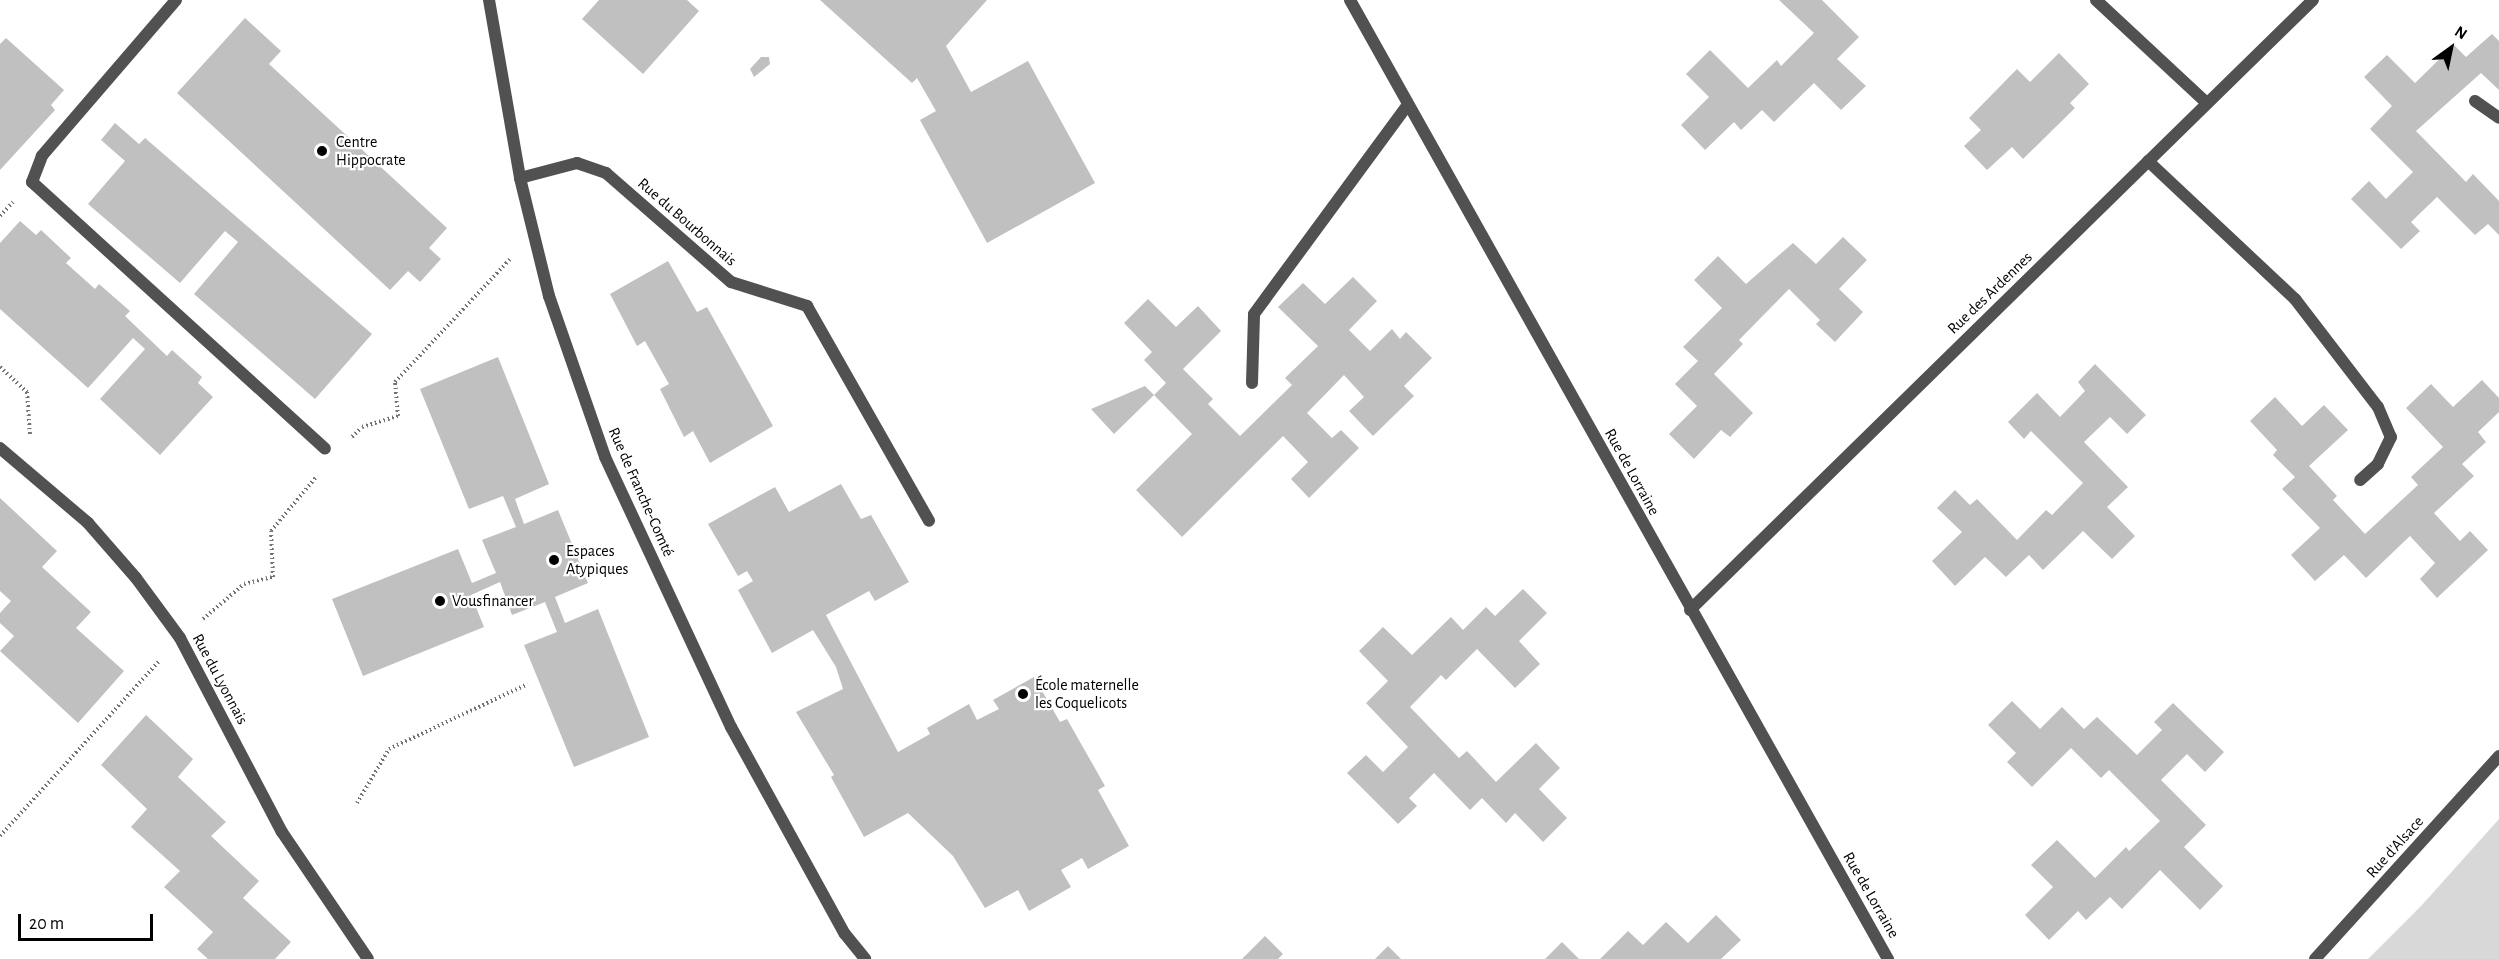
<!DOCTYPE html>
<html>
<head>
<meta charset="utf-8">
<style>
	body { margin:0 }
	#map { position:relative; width:2499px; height:959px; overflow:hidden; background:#fff; font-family:"Alegreya Sans",sans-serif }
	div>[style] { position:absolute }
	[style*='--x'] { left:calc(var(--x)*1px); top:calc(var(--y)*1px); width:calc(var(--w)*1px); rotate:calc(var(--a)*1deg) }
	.green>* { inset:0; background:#d8d8d8 }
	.building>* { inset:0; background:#c0c0c0 }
	.path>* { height:4px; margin-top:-2px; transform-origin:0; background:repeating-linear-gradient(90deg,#737373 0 1.5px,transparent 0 4.5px) }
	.lane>* { height:12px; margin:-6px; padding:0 6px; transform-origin:6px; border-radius:6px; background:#515151 }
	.street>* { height:12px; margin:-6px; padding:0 6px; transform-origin:6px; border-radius:6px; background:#515151 }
	.dots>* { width:16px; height:16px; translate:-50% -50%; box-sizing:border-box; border:3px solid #fff; border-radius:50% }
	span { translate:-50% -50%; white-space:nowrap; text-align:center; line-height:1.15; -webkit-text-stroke:4.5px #fff; paint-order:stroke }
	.poi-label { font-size:16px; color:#000 }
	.left { translate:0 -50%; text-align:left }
	.street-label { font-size:16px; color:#000 }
	.north { position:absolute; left:2421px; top:18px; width:60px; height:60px; -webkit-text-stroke:4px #fff; paint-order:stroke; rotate:33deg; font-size:16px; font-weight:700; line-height:24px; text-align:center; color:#000 }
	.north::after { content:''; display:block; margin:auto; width:21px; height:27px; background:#000; clip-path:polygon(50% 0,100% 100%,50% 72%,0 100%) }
	.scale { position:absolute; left:18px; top:914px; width:135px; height:27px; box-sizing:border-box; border:3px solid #000; border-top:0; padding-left:8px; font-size:18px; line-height:21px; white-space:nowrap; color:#000; -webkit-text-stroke:4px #fff; paint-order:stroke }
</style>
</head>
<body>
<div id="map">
	<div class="green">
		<div style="clip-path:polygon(2499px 819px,2499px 959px,2368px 959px,2422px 905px)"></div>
	</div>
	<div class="building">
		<div style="clip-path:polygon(599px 0,687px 0,699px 11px,643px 74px,582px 19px)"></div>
		<div style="clip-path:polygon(820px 0,987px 0,946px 46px,971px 92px,1028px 61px,1095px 183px,987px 243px,920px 120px,936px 111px,917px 78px,912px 83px)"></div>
		<div style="clip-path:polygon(1779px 0,1822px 0,1859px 37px,1837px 59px,1866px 86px,1841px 110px,1814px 83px,1774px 122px,1762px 110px,1741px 130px,1734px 122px,1705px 150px,1681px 125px,1709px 97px,1686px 74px,1710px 50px,1748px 88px,1777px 60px,1781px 66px,1814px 33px)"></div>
		<div style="clip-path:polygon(245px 18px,281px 51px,269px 64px,447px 228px,429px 248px,441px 259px,420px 282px,408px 271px,390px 290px,177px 93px)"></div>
		<div style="clip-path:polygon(2492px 34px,2499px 41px,2499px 90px,2481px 73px,2416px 131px,2466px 182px,2473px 174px,2499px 201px,2499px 235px,2488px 224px,2475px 235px,2437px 197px,2411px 222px,2420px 231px,2401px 249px,2351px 199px,2369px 181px,2386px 199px,2413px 172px,2370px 129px,2392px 106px,2364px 77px,2387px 55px,2415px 83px,2454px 45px,2466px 57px)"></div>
		<div style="clip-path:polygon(6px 38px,64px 90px,51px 105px,55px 110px,0 170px,0 44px)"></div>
		<div style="clip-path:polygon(2059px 53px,2089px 84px,2070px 103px,2075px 108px,2023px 159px,2012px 147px,1987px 170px,1964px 146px,1981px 130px,1969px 118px,2017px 69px,2030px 82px)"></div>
		<div style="clip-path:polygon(761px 57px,769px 57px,770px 64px,754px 77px,750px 69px)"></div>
		<div style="clip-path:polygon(115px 123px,139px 144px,145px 138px,372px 334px,315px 399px,194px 294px,238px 242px,225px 231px,180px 283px,88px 204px,125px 161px,101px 140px)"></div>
		<div style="clip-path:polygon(20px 221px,36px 235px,41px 230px,71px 258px,66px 263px,95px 289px,99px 284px,130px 311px,125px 316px,167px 356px,172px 350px,202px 377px,198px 383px,213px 397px,160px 455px,100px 399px,145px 349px,133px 338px,88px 388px,0 309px,0 243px)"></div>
		<div style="clip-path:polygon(1843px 237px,1867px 260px,1839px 289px,1863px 312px,1835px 342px,1816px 324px,1820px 320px,1789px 289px,1739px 340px,1743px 344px,1714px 374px,1753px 413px,1730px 437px,1721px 430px,1694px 459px,1669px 434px,1697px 406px,1675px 384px,1698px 361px,1683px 347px,1722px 308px,1694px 280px,1718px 256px,1746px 284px,1793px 243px,1816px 264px)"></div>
		<div style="clip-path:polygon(668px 261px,697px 312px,707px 307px,773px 426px,710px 463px,693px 431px,684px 437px,660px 389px,669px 384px,645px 341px,637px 346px,610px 294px)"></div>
		<div style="clip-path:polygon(1353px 277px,1377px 301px,1349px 330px,1370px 351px,1392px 329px,1400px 339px,1406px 332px,1432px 358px,1404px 386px,1414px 396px,1373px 436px,1349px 411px,1364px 397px,1344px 375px,1307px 413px,1332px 438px,1341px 430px,1359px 448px,1309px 498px,1291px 479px,1308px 462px,1283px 436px,1182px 537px,1136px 490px,1192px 434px,1154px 395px,1114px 434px,1091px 409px,1145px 386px,1154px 395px,1166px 383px,1144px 360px,1152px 352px,1124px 323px,1148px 299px,1176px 327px,1198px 306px,1221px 331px,1183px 369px,1213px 399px,1208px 404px,1240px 436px,1292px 385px,1285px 378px,1318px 346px,1278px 307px,1303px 283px,1325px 304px)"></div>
		<div style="clip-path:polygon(498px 357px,549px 484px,515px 499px,524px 524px,558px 510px,588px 583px,555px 597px,565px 623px,598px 609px,649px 737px,574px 767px,524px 645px,557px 632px,545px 602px,512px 615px,500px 582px,471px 595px,484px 627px,363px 676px,332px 599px,458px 549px,472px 583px,496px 573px,482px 540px,516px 527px,503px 496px,469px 509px,420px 389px)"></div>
		<div style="clip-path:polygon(2095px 364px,2146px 415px,2127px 434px,2110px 417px,2084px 442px,2128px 487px,2107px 507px,2135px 536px,2112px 559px,2083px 531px,2043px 570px,2029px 555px,2006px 577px,1985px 557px,1955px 586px,1932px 561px,1962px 532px,1937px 508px,1955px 490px,1970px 505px,1977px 499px,2017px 540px,2046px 510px,2052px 515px,2083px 483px,2031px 431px,2024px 439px,2008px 422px,2037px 393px,2060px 417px,2085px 391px,2078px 382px)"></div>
		<div style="clip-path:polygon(2482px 380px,2499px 398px,2499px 412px,2478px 432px,2486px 442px,2462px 464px,2474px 476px,2434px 513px,2460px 541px,2470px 531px,2488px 550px,2437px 598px,2420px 579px,2435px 563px,2410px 536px,2366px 578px,2344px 555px,2315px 581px,2291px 555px,2320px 528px,2282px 489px,2295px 477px,2273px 455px,2277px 450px,2250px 421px,2275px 397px,2302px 426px,2324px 405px,2348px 430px,2309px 466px,2337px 496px,2333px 500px,2365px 534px,2418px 485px,2411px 477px,2443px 447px,2406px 408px,2431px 384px,2453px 407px)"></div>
		<div style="clip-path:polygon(841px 484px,861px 519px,871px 515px,909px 582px,875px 601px,869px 591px,826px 615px,898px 752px,930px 734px,927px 728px,969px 704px,977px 720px,999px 709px,993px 700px,1034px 677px,1060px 722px,1067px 719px,1105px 786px,1098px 790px,1129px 846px,1088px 869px,1082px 858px,1061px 870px,1071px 887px,1029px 911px,1018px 890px,985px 908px,953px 856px,908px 813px,864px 837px,831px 777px,834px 775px,796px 712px,843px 689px,836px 667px,813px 630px,772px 653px,738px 590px,753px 581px,747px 571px,738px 576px,708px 524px,775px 487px,789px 512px)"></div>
		<div style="clip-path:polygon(0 498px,57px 551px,42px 567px,91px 612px,76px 628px,124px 671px,78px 723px,0 651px,14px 636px,0 623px,0 613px,11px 601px,0 591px)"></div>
		<div style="clip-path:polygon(1523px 589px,1547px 613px,1519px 641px,1540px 664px,1515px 688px,1477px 649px,1446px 680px,1441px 675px,1410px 707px,1459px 758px,1467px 751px,1496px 782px,1536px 743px,1560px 768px,1539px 789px,1567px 818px,1543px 842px,1515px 813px,1506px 823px,1482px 798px,1470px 810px,1434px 773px,1409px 798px,1417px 806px,1398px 824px,1347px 773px,1366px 755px,1383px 772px,1408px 747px,1366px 703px,1388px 681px,1359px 651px,1383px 627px,1412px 655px,1451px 617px,1463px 630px,1486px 607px,1495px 616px)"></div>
		<div style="clip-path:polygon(2012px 701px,2040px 729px,2062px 707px,2084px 729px,2097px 717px,2137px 755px,2162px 730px,2154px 722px,2173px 703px,2224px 752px,2205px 772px,2187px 754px,2161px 780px,2206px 825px,2184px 847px,2223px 886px,2200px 910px,2160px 870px,2122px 909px,2110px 897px,2086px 920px,2078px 911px,2049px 940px,2025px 915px,2053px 887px,2031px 865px,2057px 840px,2095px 878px,2126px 847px,2129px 851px,2160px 821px,2109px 770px,2101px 778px,2071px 748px,2032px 787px,2007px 762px,2016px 753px,1988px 725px)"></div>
		<div style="clip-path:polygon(146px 715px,193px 759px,178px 777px,226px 822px,211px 836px,259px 881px,243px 898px,291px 942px,275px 959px,208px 959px,197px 949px,213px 932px,164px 887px,180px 871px,131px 827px,147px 809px,101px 765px)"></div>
		<div style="clip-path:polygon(1716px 915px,1741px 940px,1721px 959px,1600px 959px,1628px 931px,1643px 945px,1666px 922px,1688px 943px)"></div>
		<div style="clip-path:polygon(1265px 936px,1283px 954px,1278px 959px,1242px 959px)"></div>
		<div style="clip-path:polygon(1562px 942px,1579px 959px,1545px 959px)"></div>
		<div style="clip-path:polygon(1388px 946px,1401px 959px,1375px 959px)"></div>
	</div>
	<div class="path">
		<div style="--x:0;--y:216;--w:19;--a:-47"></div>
		<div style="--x:0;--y:367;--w:37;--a:43"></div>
		<div style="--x:27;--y:392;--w:43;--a:86"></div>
		<div style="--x:352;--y:437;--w:14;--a:-45"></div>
		<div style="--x:362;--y:427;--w:38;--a:-17"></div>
		<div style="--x:398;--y:416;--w:34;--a:-95"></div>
		<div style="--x:395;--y:382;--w:168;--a:-46.9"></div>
		<div style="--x:203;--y:619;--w:54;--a:-40.5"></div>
		<div style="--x:244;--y:584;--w:30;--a:-14"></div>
		<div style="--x:273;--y:577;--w:46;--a:-92.5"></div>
		<div style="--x:271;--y:531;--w:72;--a:-50.1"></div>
		<div style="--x:357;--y:803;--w:63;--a:-59.3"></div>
		<div style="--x:389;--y:749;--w:153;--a:-25.1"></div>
		<div style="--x:0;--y:836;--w:236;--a:-47.7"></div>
	</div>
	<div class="lane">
		<div style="--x:2096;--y:0;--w:151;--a:42.9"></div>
		<div style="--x:2475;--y:101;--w:29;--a:35"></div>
		<div style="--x:2148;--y:161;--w:202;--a:43.2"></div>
		<div style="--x:2295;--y:299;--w:136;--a:52.5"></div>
		<div style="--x:2378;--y:407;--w:33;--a:67"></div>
		<div style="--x:2391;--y:437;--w:30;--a:116"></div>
		<div style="--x:2378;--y:464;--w:24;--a:138"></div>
		<div style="--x:520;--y:178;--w:59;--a:-14.7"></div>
		<div style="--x:577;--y:163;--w:31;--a:19"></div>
		<div style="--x:606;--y:173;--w:166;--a:41.1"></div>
		<div style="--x:731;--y:282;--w:80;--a:17.5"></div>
		<div style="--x:807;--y:306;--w:247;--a:60.4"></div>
		<div style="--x:1252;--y:383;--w:69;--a:-88.3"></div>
		<div style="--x:1254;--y:314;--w:260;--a:-53.7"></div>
	</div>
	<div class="street">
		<div style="--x:176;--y:0;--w:206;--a:130.7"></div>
		<div style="--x:42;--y:156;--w:28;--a:111"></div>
		<div style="--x:32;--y:182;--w:396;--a:42.3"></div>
		<div style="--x:489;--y:0;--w:181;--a:80.1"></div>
		<div style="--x:520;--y:178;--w:122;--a:76.2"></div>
		<div style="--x:549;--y:296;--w:170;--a:70.8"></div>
		<div style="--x:605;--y:457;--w:298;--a:65"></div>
		<div style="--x:731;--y:727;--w:236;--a:61.2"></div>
		<div style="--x:845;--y:934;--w:32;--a:51"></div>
		<div style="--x:1350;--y:0;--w:1100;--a:60.71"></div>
		<div style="--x:0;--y:448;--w:116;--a:40.4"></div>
		<div style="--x:88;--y:523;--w:73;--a:48.9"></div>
		<div style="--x:136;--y:578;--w:74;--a:53.7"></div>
		<div style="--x:180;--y:638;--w:219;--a:62.3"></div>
		<div style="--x:282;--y:832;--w:153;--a:55.9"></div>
		<div style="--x:1690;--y:610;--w:872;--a:-44.4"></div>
		<div style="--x:2315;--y:959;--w:274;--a:-47.8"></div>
	</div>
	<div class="dots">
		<div style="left:322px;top:151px;background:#000"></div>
		<div style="left:554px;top:560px;background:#000"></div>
		<div style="left:440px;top:601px;background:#000"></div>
		<div style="left:1023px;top:694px;background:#000"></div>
	</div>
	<div class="poi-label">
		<span class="left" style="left:336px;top:151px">Centre<br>Hippocrate</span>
		<span class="left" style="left:566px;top:560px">Espaces<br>Atypiques</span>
		<span class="left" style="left:452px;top:601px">Vousfinancer</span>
		<span class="left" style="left:1035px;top:694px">École maternelle<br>les Coquelicots</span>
	</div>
	<div class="street-label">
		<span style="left:687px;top:222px;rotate:41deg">Rue du Bourbonnais</span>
		<span style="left:1990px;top:293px;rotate:-44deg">Rue des Ardennes</span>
		<span style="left:1632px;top:472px;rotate:61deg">Rue de Lorraine</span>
		<span style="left:641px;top:492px;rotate:66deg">Rue de Franche-Comté</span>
		<span style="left:220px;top:679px;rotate:62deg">Rue du Lyonnais</span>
		<span style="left:2395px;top:847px;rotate:-48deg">Rue d'Alsace</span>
		<span style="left:1871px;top:895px;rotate:60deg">Rue de Lorraine</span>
	</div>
	<div class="north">N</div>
	<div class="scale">20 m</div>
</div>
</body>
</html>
